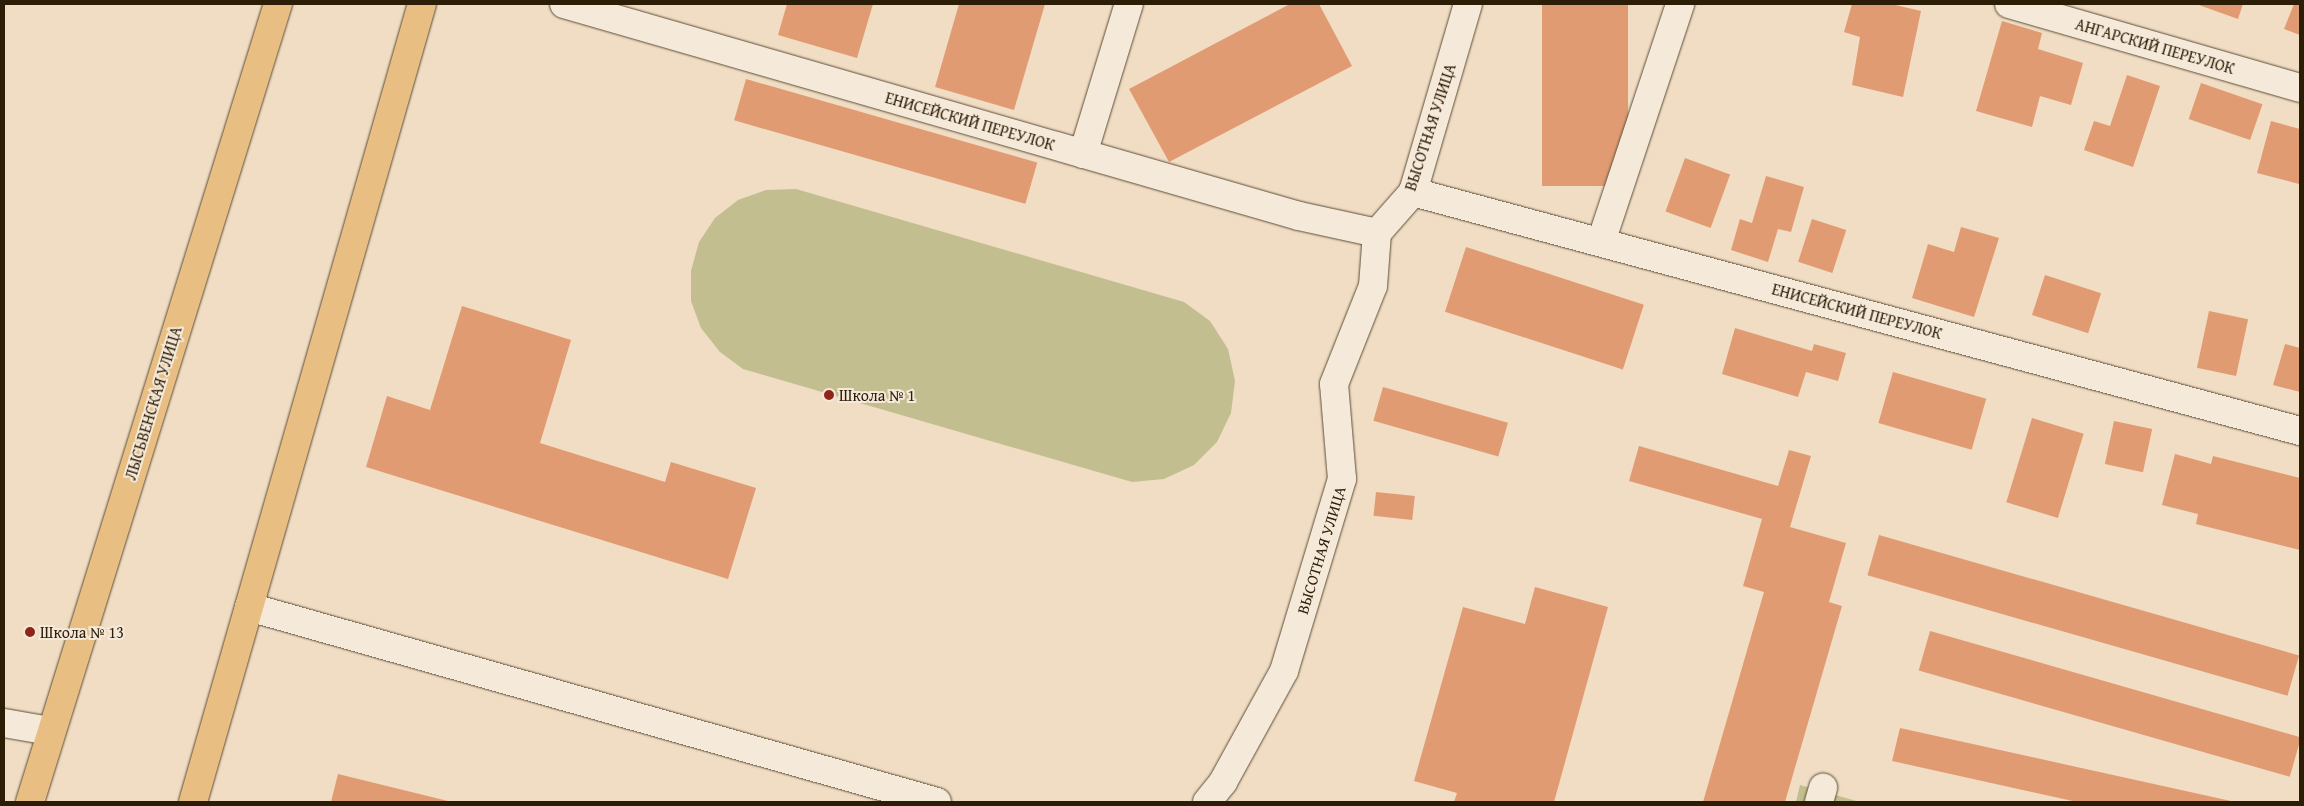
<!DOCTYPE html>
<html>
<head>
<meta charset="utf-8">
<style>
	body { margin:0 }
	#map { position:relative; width:2304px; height:806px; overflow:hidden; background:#f0ddc4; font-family:"Gentium Book Plus",serif }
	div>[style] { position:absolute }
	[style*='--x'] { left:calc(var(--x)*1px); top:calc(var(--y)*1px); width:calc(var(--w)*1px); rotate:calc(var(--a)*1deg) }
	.green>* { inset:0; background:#c2be8f }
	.building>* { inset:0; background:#e19b72; transform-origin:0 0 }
	.roads { filter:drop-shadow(0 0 1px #5d4d36) drop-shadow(0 0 1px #5d4d36) }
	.minor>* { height:28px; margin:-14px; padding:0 14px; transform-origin:14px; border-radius:14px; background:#f5e9d9 }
	.major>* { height:28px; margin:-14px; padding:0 14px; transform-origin:14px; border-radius:14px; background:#e8be82 }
	.dots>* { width:14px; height:14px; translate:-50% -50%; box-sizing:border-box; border:2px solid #f5e9d9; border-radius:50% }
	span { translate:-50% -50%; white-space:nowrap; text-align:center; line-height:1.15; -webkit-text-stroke:4px #f5e9d9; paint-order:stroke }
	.street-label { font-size:16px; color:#2c1d07 }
	.poi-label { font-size:16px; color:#2c1d07 }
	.left { translate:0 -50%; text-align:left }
	.frame { position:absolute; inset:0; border:5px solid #2c1d07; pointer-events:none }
</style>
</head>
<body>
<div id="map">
	<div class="green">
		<div style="clip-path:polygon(796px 189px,1184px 302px,1210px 321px,1228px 349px,1235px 381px,1231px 413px,1217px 442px,1194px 465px,1164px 479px,1132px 482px,743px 369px,720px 352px,701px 328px,691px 301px,691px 271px,699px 242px,715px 218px,738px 200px,766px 190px)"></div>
		<div style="clip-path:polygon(1800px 785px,1860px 802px,1796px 802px)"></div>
	</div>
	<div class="building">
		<div style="clip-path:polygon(787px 4px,873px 4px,857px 58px,778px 35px)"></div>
		<div style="clip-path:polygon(959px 4px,1045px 4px,1014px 110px,935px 87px)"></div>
		<div style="clip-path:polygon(1290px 4px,1319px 4px,1352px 66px,1169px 162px,1129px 89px)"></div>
		<div style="left:1542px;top:4px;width:86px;height:182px"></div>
		<div style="clip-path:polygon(1852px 4px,1891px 4px,1921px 11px,1903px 97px,1852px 85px,1860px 37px,1844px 32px)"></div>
		<div style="clip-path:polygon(2196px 4px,2243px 4px,2238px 19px)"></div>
		<div style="clip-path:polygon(2294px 4px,2300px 4px,2300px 35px,2284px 29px)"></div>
		<div style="clip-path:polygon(2002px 21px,2042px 33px,2038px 49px,2083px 63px,2071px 105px,2040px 96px,2032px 127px,1976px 111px)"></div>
		<div style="clip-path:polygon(2127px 75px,2160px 86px,2133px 167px,2084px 150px,2094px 121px,2110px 126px)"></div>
		<div style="left:746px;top:79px;width:303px;height:43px;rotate:16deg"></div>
		<div style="left:2201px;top:83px;width:65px;height:38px;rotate:19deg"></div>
		<div style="clip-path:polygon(2271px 121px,2300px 129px,2299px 184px,2257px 173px)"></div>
		<div style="left:1685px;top:158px;width:48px;height:57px;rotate:20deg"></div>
		<div style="clip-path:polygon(1766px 176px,1804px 187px,1791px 232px,1778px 229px,1768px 262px,1731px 250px,1740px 219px,1752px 223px)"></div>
		<div style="left:1812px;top:219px;width:36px;height:45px;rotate:18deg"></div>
		<div style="clip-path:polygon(1961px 227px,1999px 238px,1974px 317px,1912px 298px,1928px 244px,1954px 252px)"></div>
		<div style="left:1466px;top:247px;width:187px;height:68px;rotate:18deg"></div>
		<div style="left:2045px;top:275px;width:59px;height:42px;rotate:18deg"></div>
		<div style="clip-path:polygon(462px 306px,571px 340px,540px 443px,665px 482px,671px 462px,756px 488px,728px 579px,366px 467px,387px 396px,430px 410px)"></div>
		<div style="left:2209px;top:311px;width:40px;height:58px;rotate:12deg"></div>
		<div style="clip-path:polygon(1735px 328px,1812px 351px,1814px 344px,1846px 353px,1838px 381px,1806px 372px,1798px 397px,1722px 374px)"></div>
		<div style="clip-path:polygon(2285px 344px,2300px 348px,2300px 392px,2273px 385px)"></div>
		<div style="left:1893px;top:372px;width:97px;height:53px;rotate:16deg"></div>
		<div style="left:1383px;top:387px;width:130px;height:35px;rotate:16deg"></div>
		<div style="left:2032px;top:418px;width:54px;height:88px;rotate:17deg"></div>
		<div style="left:2114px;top:421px;width:39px;height:44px;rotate:12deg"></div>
		<div style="clip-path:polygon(1639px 446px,1778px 486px,1789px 450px,1811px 456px,1790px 527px,1846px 543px,1829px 602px,1842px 606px,1785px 802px,1703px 802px,1764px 592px,1743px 586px,1762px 519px,1629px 481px)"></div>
		<div style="clip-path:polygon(2175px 454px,2211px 464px,2213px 456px,2300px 478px,2300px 550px,2196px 524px,2198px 514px,2162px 505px)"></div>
		<div style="left:1376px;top:492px;width:39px;height:24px;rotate:6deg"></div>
		<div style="left:1879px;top:535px;width:437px;height:42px;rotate:16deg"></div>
		<div style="clip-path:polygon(1535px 587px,1608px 607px,1554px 802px,1454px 802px,1457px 793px,1414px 781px,1463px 607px,1525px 624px)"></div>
		<div style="left:1930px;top:631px;width:386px;height:41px;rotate:16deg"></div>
		<div style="clip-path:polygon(1900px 728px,2231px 801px,2231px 802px,2077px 802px,1892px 761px)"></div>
		<div style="clip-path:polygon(338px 774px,452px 802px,331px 802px)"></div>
	</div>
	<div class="roads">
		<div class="minor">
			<div style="--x:564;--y:4;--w:765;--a:16.09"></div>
			<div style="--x:1299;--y:216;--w:80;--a:12.3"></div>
			<div style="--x:2009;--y:4;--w:303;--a:16.1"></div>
			<div style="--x:1083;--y:154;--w:157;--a:-73"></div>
			<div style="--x:1413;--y:192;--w:919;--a:15.08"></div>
			<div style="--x:1601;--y:242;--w:251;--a:-71.6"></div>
			<div style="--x:249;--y:607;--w:715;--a:15.82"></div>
			<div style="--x:4;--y:723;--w:47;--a:9.9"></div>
			<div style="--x:1207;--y:802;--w:26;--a:-51"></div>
			<div style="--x:1223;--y:782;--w:127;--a:-61.2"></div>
			<div style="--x:1284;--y:671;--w:201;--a:-73.2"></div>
			<div style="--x:1342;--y:479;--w:95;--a:-94.8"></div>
			<div style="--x:1334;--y:384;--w:105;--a:-68.3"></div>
			<div style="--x:1373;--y:286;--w:53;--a:-85.7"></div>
			<div style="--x:1377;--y:233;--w:55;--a:-48.7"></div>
			<div style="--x:1413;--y:192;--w:196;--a:-73.7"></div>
			<div style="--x:1819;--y:802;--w:15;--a:-74"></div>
		</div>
		<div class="major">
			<div style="--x:30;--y:802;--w:836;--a:-72.74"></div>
			<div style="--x:193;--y:802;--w:830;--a:-73.99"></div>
		</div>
	</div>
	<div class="dots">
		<div style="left:829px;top:395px;background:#8f2418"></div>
		<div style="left:30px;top:632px;background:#8f2418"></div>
	</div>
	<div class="street-label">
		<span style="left:2155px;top:46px;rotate:16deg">АНГАРСКИЙ ПЕРЕУЛОК</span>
		<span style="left:970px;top:121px;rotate:16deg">ЕНИСЕЙСКИЙ ПЕРЕУЛОК</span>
		<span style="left:1430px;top:127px;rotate:-72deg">ВЫСОТНАЯ УЛИЦА</span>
		<span style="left:1857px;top:311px;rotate:15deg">ЕНИСЕЙСКИЙ ПЕРЕУЛОК</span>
		<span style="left:153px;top:403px;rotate:-73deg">ЛЫСЬВЕНСКАЯ УЛИЦА</span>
		<span style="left:1321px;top:550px;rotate:-73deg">ВЫСОТНАЯ УЛИЦА</span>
	</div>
	<div class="poi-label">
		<span class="left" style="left:839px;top:395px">Школа № 1</span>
		<span class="left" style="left:40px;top:632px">Школа № 13</span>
	</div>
	<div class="frame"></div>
</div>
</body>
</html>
